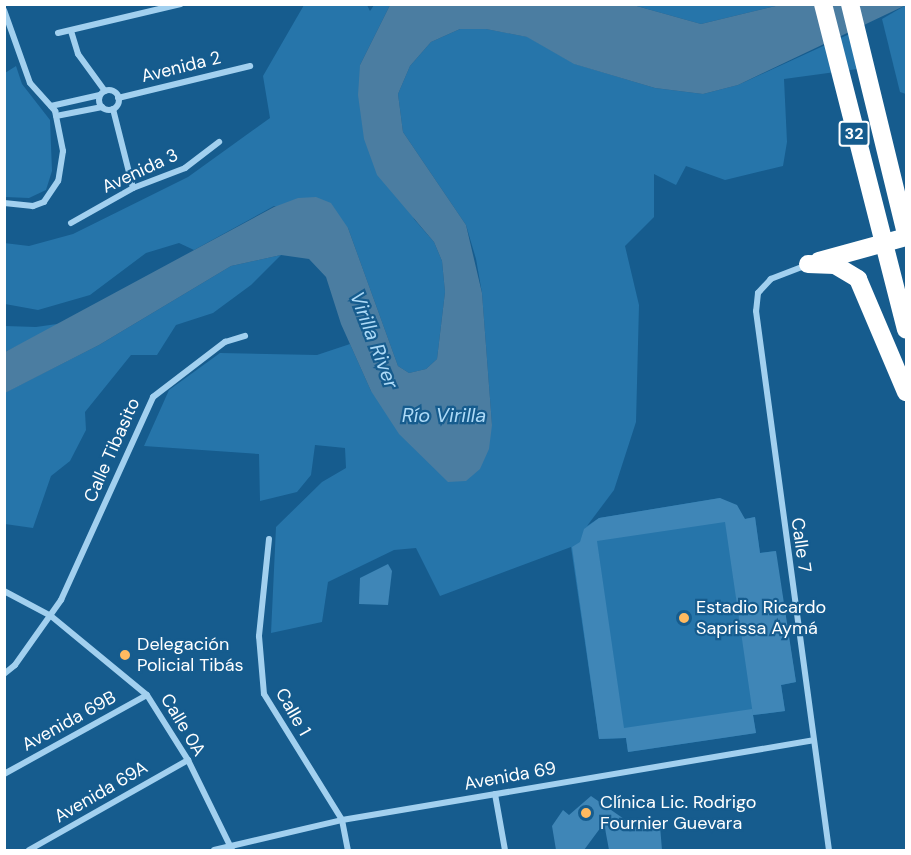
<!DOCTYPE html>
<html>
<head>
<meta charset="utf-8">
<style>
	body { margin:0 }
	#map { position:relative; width:911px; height:855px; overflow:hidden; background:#165c8e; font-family:"DM Sans",sans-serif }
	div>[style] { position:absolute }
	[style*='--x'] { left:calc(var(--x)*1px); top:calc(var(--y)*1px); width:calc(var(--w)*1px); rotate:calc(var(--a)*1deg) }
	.green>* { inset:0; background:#2675aa }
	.water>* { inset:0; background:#4b7da1 }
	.building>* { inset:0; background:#3f86b7 }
	.street>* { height:6px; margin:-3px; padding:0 3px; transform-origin:3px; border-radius:3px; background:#a2d0ef }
	.street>.ring { margin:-3px; padding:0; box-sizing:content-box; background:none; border:6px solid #a2d0ef; border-radius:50% }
	.highway>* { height:18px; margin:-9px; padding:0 9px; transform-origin:9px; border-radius:9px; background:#fff }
	.dots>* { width:16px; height:16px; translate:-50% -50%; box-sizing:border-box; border:3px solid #165c8e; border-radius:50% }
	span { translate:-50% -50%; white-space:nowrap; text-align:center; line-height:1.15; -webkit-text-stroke:4.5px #165c8e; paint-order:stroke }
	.shield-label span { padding:2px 4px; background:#165c8e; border:2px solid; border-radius:4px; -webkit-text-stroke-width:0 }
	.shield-label { font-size:16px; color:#fff; font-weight:700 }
	.street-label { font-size:18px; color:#fff }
	.poi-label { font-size:18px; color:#fff }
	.left { translate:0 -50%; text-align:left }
	.water-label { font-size:20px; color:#addaf7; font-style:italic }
	.frame { position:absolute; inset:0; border:6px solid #fff; pointer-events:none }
</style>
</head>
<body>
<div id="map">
	<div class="green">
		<div style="clip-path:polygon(304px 5px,367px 5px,370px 11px,374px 5px,390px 5px,360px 65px,414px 219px,434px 242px,442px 261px,445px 292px,437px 359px,426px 369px,409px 373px,398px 366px,348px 228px,274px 206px,194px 250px,179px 243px,146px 253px,90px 295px,38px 310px,5px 304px,4px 243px,29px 246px,73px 234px,188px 177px,270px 118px,263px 76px)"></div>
		<div style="clip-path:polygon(633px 5px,780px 5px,701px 24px)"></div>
		<div style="clip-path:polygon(906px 5px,906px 94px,900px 92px,882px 19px)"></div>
		<div style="clip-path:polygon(460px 29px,486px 29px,528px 37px,575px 64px,655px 88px,703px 94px,738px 85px,856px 31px,865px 68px,784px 79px,787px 142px,783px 166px,725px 180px,686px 166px,676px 185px,654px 174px,654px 217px,625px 246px,639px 305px,636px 422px,614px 490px,587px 526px,599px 518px,720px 498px,745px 519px,755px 517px,760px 553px,775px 551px,796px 682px,781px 685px,785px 711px,753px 715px,756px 733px,628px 752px,626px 738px,599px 739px,571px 547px,440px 596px,416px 548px,394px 550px,328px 582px,322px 622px,271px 633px,276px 527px,322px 482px,346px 468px,345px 448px,315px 445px,311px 475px,297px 492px,260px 501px,259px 454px,144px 446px,169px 390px,220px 353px,317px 355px,350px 344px,371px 391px,492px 425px,482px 293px,476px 259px,466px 225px,403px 132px,398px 94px,410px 66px,431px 42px)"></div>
		<div style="clip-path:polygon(16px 66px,22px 84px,50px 120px,52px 171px,46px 190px,29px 198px,5px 197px,5px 73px)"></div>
		<div style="clip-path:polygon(281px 255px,251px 285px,213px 313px,176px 325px,157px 355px,131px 355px,85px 412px,86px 430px,70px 461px,51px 476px,33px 528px,5px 524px,4px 393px,99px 345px,231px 266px)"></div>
		<div style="clip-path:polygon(64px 323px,5px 352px,5px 326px,36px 327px)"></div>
	</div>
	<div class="water">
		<div style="clip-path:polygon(390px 5px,633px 5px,701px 24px,780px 5px,906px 5px,738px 85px,703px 94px,655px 88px,574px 64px,527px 37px,486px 29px,460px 29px,431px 42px,410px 66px,398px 94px,403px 132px,466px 225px,482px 293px,492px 425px,489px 449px,480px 469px,466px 481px,448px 482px,399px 434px,371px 391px,341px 324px,326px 277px,309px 259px,281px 255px,231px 266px,99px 345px,5px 393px,5px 352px,274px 207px,298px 198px,316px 197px,331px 203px,348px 228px,398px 366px,409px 373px,426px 369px,437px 359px,445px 292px,442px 261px,434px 242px,377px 175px,364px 139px,358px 95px,360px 65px)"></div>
	</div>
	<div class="building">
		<div style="clip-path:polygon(720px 498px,737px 505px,745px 519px,755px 517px,760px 553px,776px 551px,796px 682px,781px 685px,785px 711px,753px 715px,725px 522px,597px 541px,624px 728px,752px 709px,756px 733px,628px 752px,626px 738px,599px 739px,572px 547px,580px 542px,584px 529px,599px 518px)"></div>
		<div style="clip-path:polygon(388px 564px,392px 571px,388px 605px,359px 604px,360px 578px)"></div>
		<div style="clip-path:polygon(591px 796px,637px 828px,660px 826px,662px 850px,609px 850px,604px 823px,584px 850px,556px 850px,552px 826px,563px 810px,569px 815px)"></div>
	</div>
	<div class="street">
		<div style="--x:4;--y:10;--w:77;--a:70.4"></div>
		<div style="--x:30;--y:83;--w:38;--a:48"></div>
		<div style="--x:55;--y:111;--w:41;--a:78.7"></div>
		<div style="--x:63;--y:151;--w:30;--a:99"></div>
		<div style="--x:58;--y:181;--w:25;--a:124"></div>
		<div style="--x:44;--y:202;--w:12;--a:160"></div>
		<div style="--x:33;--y:206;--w:29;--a:-174"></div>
		<div style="--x:71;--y:31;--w:24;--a:73"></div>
		<div style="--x:78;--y:54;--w:46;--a:53.9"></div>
		<div style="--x:58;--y:33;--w:126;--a:-13.3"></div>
		<div class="ring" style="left:99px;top:90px;width:14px;height:14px"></div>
		<div style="--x:118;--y:98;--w:136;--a:-13.6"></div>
		<div style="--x:51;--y:106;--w:50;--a:-12.7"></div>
		<div style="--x:113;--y:109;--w:81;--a:75.8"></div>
		<div style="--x:56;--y:116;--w:47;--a:-11.1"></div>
		<div style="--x:71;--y:223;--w:71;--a:-29.4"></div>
		<div style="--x:133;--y:188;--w:56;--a:-21"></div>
		<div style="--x:185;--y:168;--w:43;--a:-37.4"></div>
		<div style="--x:807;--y:265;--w:39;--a:159"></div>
		<div style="--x:771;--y:279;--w:19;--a:133"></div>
		<div style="--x:758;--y:293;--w:18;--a:96"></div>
		<div style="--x:756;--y:311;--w:544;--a:82.29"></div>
		<div style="--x:269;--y:539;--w:98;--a:95.9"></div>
		<div style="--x:259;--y:636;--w:58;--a:85.1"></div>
		<div style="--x:264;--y:694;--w:148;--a:58.2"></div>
		<div style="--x:342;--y:820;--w:31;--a:79"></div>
		<div style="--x:4;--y:591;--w:53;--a:28"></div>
		<div style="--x:51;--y:616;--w:124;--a:39.5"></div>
		<div style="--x:147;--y:695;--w:77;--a:57.8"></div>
		<div style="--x:188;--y:760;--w:100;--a:63.9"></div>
		<div style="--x:4;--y:674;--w:14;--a:-39"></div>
		<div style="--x:15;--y:665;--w:80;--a:-54.7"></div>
		<div style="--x:61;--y:600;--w:223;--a:-65.6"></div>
		<div style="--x:153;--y:397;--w:91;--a:-37.4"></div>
		<div style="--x:225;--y:342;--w:21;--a:-17"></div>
		<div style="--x:4;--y:774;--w:163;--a:-28.9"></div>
		<div style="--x:495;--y:794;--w:57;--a:79.9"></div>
		<div style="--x:29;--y:850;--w:183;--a:-29.5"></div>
		<div style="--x:214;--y:850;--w:131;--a:-13.2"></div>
		<div style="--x:342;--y:820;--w:478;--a:-9.6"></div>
	</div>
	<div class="highway">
		<div style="--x:823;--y:4;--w:336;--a:75.7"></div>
		<div style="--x:850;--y:4;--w:237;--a:76.3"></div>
		<div style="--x:819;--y:261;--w:90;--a:-15.4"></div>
		<div style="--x:808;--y:264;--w:27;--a:2"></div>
		<div style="--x:835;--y:265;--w:27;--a:31"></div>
		<div style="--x:858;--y:279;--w:123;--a:67"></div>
	</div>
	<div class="dots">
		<div style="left:684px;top:618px;background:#ffba60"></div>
		<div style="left:125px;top:655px;background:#ffba60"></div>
		<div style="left:586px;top:813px;background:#ffba60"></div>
	</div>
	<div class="shield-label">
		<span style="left:854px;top:134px">32</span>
	</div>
	<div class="street-label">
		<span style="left:181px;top:67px;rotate:-14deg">Avenida 2</span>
		<span style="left:140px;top:171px;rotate:-25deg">Avenida 3</span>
		<span style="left:112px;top:450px;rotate:-66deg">Calle Tibasito</span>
		<span style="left:801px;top:545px;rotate:82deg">Calle 7</span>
		<span style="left:293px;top:712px;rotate:60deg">Calle 1</span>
		<span style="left:69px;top:721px;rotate:-29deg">Avenida 69B</span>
		<span style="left:183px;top:725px;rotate:59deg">Calle 0A</span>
		<span style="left:510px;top:776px;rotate:-10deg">Avenida 69</span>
		<span style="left:101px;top:792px;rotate:-30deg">Avenida 69A</span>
	</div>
	<div class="poi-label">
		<span class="left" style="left:696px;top:618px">Estadio Ricardo<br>Saprissa Aymá</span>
		<span class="left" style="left:137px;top:655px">Delegación<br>Policial Tibás</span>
		<span class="left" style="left:600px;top:813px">Clínica Lic. Rodrigo<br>Fournier Guevara</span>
	</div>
	<div class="water-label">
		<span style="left:374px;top:340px;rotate:69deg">Virilla River</span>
		<span style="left:444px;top:415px">Río Virilla</span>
	</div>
	<div class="frame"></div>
</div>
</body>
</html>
